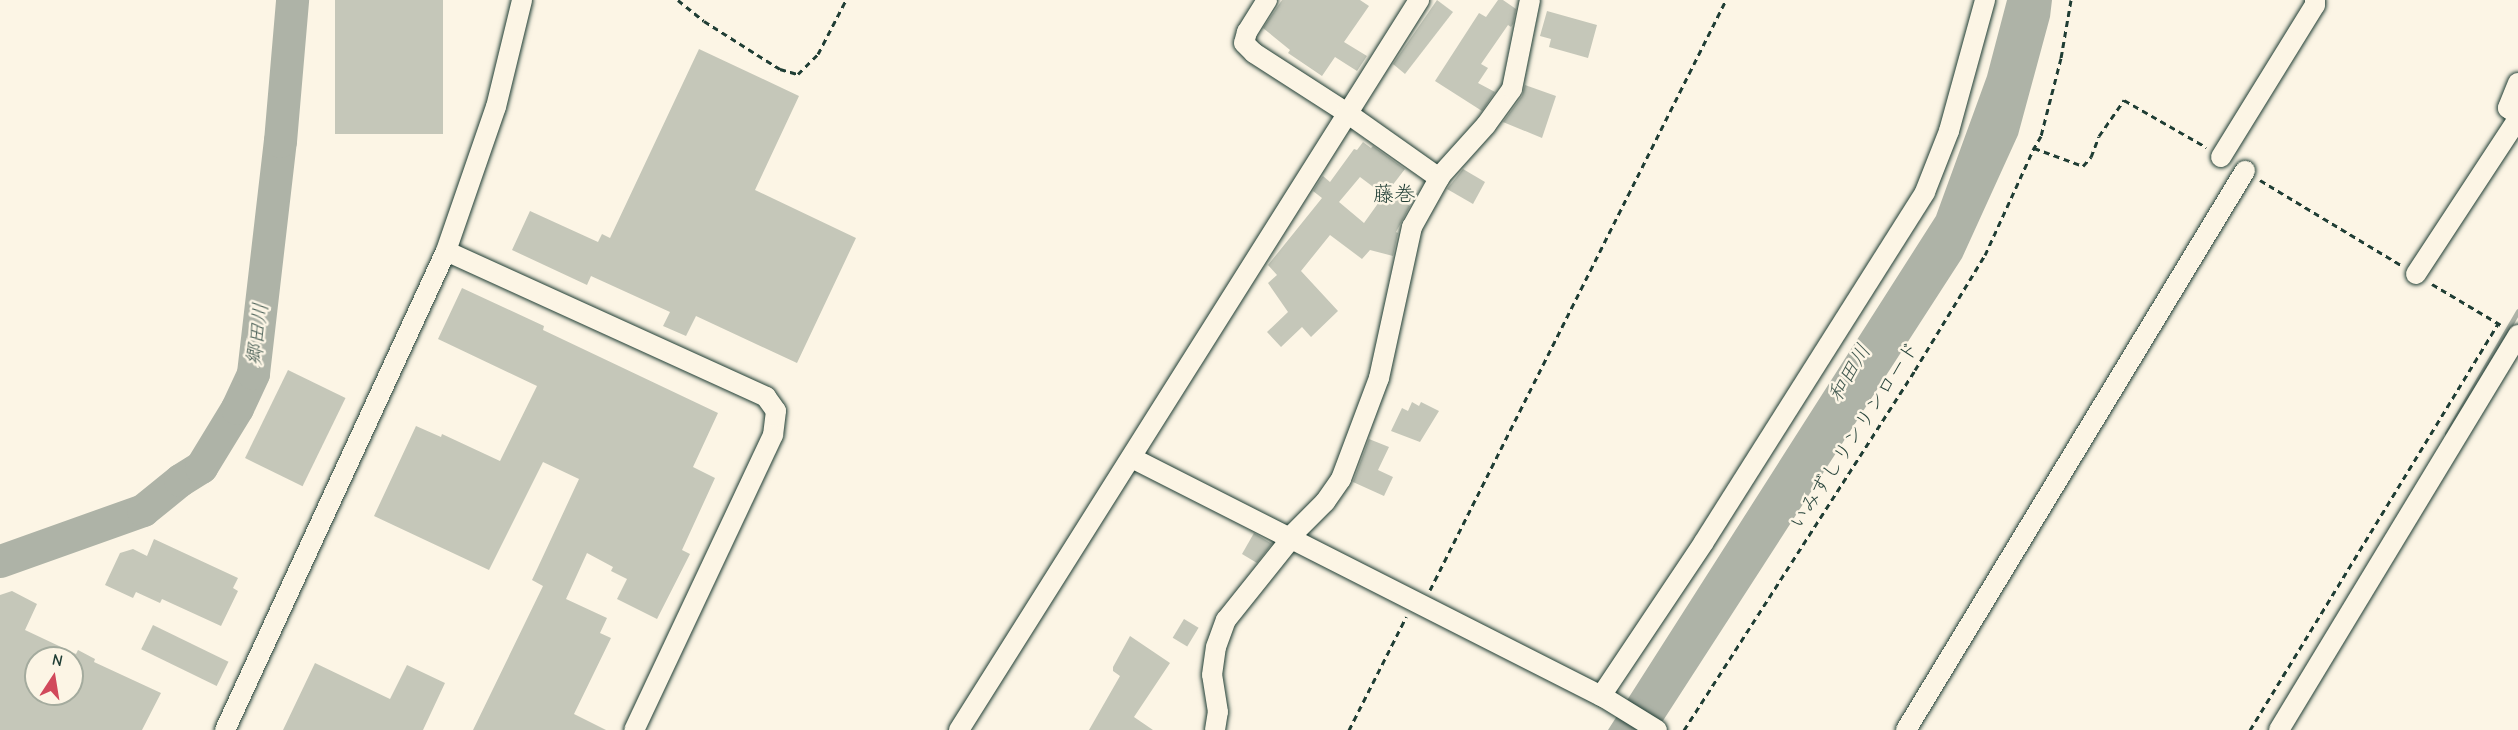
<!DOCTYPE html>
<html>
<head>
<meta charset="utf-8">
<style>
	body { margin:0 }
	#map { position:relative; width:2518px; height:730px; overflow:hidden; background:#fcf5e5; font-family:"Comic Neue","Klee One",sans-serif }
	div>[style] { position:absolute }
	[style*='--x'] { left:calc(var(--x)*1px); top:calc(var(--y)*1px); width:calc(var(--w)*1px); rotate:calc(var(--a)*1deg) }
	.water>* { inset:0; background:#aeb3a7 }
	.stream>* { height:5px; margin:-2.5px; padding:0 2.5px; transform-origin:2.5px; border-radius:2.5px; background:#aeb3a7 }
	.river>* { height:33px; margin:-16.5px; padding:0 16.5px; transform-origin:16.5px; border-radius:16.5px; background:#aeb3a7 }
	.building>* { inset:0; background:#c5c7b9; transform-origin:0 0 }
	.path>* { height:3px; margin-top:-1.5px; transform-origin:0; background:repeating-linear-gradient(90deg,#1f3d34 0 6px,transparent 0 10.5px) }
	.roads { filter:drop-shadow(0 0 2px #1f3d34) drop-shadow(0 0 2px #1f3d34) }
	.minor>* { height:20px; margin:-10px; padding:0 10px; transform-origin:10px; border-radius:10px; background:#fcf5e5 }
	span { translate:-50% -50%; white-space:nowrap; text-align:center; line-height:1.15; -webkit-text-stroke:5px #fcf5e5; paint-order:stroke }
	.street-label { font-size:20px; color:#1f3d34 }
	.neighbourhood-label { font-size:21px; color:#1f3d34 }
	.water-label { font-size:21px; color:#435a51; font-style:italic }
	.north { position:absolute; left:24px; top:646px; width:60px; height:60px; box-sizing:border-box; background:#fcf5e5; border:2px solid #a4ab9e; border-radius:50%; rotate:12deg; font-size:16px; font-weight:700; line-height:24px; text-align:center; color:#1f3d34 }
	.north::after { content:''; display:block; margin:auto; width:21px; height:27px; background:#d1495b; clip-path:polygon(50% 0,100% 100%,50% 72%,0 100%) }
</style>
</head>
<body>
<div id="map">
	<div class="water">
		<div style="clip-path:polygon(2007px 0,2052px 0,2050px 17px,2018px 135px,1962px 258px,1657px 730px,1608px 730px,1936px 216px,1987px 76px)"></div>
	</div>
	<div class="stream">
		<div style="--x:2447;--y:433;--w:141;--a:-59.8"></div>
	</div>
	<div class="river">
		<div style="--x:0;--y:561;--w:152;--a:-19.6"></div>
		<div style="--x:143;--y:510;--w:48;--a:-39"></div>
		<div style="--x:180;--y:480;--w:25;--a:-32"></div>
		<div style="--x:201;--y:467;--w:69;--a:-58.6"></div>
		<div style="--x:237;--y:408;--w:38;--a:-65"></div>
		<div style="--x:253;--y:373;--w:234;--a:-83.4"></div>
		<div style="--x:280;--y:141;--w:142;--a:-85.1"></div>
	</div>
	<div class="building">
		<div style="left:335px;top:0;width:108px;height:134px"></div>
		<div style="clip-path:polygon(1282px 0,1360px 0,1369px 6px,1344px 42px,1367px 56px,1357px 71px,1335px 57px,1322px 76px,1288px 53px,1290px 50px,1263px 28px)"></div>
		<div style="clip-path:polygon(1437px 0,1453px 12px,1405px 74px,1393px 64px)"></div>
		<div style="clip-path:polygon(1498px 0,1503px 0,1516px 9px,1513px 24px,1511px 27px,1508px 25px,1481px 64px,1488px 68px,1478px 83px,1495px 92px,1482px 111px,1435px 81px,1479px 13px,1486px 17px)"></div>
		<div style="clip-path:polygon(1547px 11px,1597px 25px,1588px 58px,1549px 47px,1551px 39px,1540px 36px)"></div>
		<div style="clip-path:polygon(699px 49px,799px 96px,755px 190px,856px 238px,797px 363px,696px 316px,686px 336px,663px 326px,670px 312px,591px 276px,587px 285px,512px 250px,530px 211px,598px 242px,602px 234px,610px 238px)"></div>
		<div style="clip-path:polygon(1525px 85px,1556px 96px,1542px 138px,1503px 122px,1522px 96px)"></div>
		<div style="clip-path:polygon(evenodd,1363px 142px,1371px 148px,1373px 146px,1405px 169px,1388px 191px,1410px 206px,1396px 232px,1398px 233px,1393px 256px,1370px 250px,1362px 259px,1330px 235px,1301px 271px,1338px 311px,1311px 337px,1302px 327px,1281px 347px,1267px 332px,1288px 312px,1268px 283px,1277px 275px,1268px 265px,1322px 198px,1313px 191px,1318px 183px,1323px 176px,1330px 182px,1354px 149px,1357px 150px,1363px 142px,1360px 177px,1384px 195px,1364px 223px,1339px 202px,1360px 177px)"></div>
		<div style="clip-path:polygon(1463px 169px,1485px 182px,1473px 204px,1447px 189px)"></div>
		<div style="clip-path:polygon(462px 288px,544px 326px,543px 330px,718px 413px,693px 467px,715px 478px,682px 550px,690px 554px,657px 619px,617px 599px,627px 579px,611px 571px,613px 567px,587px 553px,566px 599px,607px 618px,600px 633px,611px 638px,574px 714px,606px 730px,473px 730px,543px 586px,532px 580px,579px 479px,543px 462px,489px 570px,374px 516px,416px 426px,441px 437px,442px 434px,500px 461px,537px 386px,438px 339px)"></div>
		<div style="left:288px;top:370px;width:64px;height:98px;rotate:26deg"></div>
		<div style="clip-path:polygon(1412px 402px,1419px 406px,1421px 402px,1439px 411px,1420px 442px,1391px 431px,1402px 408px,1408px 411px)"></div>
		<div style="clip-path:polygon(1369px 439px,1389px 447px,1378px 470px,1393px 477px,1384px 496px,1353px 482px)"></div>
		<div style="clip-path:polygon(1254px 533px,1272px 544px,1257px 563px,1242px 554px)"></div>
		<div style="clip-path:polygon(154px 539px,238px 578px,233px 588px,238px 591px,221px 626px,162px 599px,160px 603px,136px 592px,133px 598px,105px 585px,120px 553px,133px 549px,147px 556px)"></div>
		<div style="clip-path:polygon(evenodd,12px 591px,37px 604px,25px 630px,76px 654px,78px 650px,95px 659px,94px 662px,161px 693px,142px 730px,0 730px,0 595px,12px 591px,36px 658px,73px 658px,72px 694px,36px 694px,36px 658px)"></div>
		<div style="left:1184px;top:619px;width:17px;height:22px;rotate:31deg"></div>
		<div style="left:153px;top:625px;width:84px;height:27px;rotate:26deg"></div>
		<div style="clip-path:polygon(1130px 636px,1170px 663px,1134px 717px,1153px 730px,1089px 730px,1120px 676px,1113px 671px,1113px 667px)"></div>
		<div style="clip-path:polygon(315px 663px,390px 699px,407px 665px,445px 683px,423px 730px,283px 730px)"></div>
	</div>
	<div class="path">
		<div style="--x:678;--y:0;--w:33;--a:39"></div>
		<div style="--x:704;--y:21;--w:90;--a:32.3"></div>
		<div style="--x:780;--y:69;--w:19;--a:16"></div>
		<div style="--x:798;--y:74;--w:28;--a:-45"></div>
		<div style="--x:818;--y:54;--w:61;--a:-62.6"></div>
		<div style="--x:2071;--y:0;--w:59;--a:99.8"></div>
		<div style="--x:2061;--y:58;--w:81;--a:104.4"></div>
		<div style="--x:2041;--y:136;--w:14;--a:120"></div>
		<div style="--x:2034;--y:148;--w:52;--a:20.2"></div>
		<div style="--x:2083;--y:166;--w:12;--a:-48"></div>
		<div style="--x:2091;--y:157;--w:22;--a:-69"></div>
		<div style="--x:2099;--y:136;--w:44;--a:-55.2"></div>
		<div style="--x:2124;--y:100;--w:95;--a:29.8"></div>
		<div style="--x:2260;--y:180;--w:165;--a:31.1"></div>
		<div style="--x:2432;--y:284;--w:80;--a:30.7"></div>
		<div style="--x:1430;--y:590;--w:660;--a:-63.36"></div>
		<div style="--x:1349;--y:730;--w:127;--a:-63.2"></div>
		<div style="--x:1684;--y:730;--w:428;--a:-57.3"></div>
		<div style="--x:1915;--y:370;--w:135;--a:-58.7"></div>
		<div style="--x:1985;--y:255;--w:118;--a:-65.4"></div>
		<div style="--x:2250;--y:730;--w:476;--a:-58.6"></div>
	</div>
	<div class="roads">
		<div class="minor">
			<div style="--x:1267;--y:0;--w:38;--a:122"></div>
			<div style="--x:1247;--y:32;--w:11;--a:105"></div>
			<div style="--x:1244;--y:43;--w:14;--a:45"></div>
			<div style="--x:1254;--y:53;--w:111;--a:32.8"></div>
			<div style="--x:1347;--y:113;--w:113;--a:35.2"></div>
			<div style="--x:2518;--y:83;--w:27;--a:112"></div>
			<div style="--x:2508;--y:108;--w:12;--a:35"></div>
			<div style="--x:2221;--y:157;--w:179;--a:-58.3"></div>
			<div style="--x:2315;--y:5;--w:5;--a:-90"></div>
			<div style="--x:446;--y:251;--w:352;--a:24.5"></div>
			<div style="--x:766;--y:397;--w:17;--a:54"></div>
			<div style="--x:776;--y:411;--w:24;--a:97"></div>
			<div style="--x:773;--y:435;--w:326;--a:115.2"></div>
			<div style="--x:2416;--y:274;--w:186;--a:-56.7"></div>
			<div style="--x:1132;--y:458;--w:530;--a:26.9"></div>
			<div style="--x:1605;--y:698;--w:61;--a:31.6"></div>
			<div style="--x:1289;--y:538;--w:51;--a:-45"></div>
			<div style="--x:1325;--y:502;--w:28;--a:-55"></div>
			<div style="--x:1341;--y:479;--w:108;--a:-69.4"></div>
			<div style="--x:1379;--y:378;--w:155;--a:-77.7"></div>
			<div style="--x:1412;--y:227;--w:60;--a:-60.9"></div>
			<div style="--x:1441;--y:175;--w:67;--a:-48"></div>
			<div style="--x:1486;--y:125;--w:44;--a:-54.2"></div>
			<div style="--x:1512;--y:89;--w:91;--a:-78.6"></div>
			<div style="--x:1601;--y:696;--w:185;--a:-56.2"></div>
			<div style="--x:1704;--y:542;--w:414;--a:-57.7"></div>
			<div style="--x:1925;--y:192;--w:66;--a:-68.5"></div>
			<div style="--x:1949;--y:131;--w:136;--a:-74.6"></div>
			<div style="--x:225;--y:730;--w:528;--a:-65.23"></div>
			<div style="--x:446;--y:251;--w:152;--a:-70.9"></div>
			<div style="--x:496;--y:107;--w:110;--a:-76.3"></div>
			<div style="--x:959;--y:730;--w:863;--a:-57.78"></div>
			<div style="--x:1215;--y:730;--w:18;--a:-81"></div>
			<div style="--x:1218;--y:712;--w:37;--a:-99"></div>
			<div style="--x:1212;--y:675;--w:28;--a:-82"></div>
			<div style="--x:1216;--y:647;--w:29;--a:-70"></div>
			<div style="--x:1226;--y:620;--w:104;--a:-51.3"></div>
			<div style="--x:1906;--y:730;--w:654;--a:-58.77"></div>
			<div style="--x:2279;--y:730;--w:462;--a:-58.8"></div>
		</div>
	</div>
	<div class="street-label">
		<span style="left:1854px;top:435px;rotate:-57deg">いみずしリンリンロード</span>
	</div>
	<div class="neighbourhood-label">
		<span style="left:1394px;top:194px">藤巻</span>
	</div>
	<div class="water-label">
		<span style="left:257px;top:334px;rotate:-83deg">郷田川</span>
		<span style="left:1849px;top:373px;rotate:-59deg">和田川</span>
	</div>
	<div class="north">N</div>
</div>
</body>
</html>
